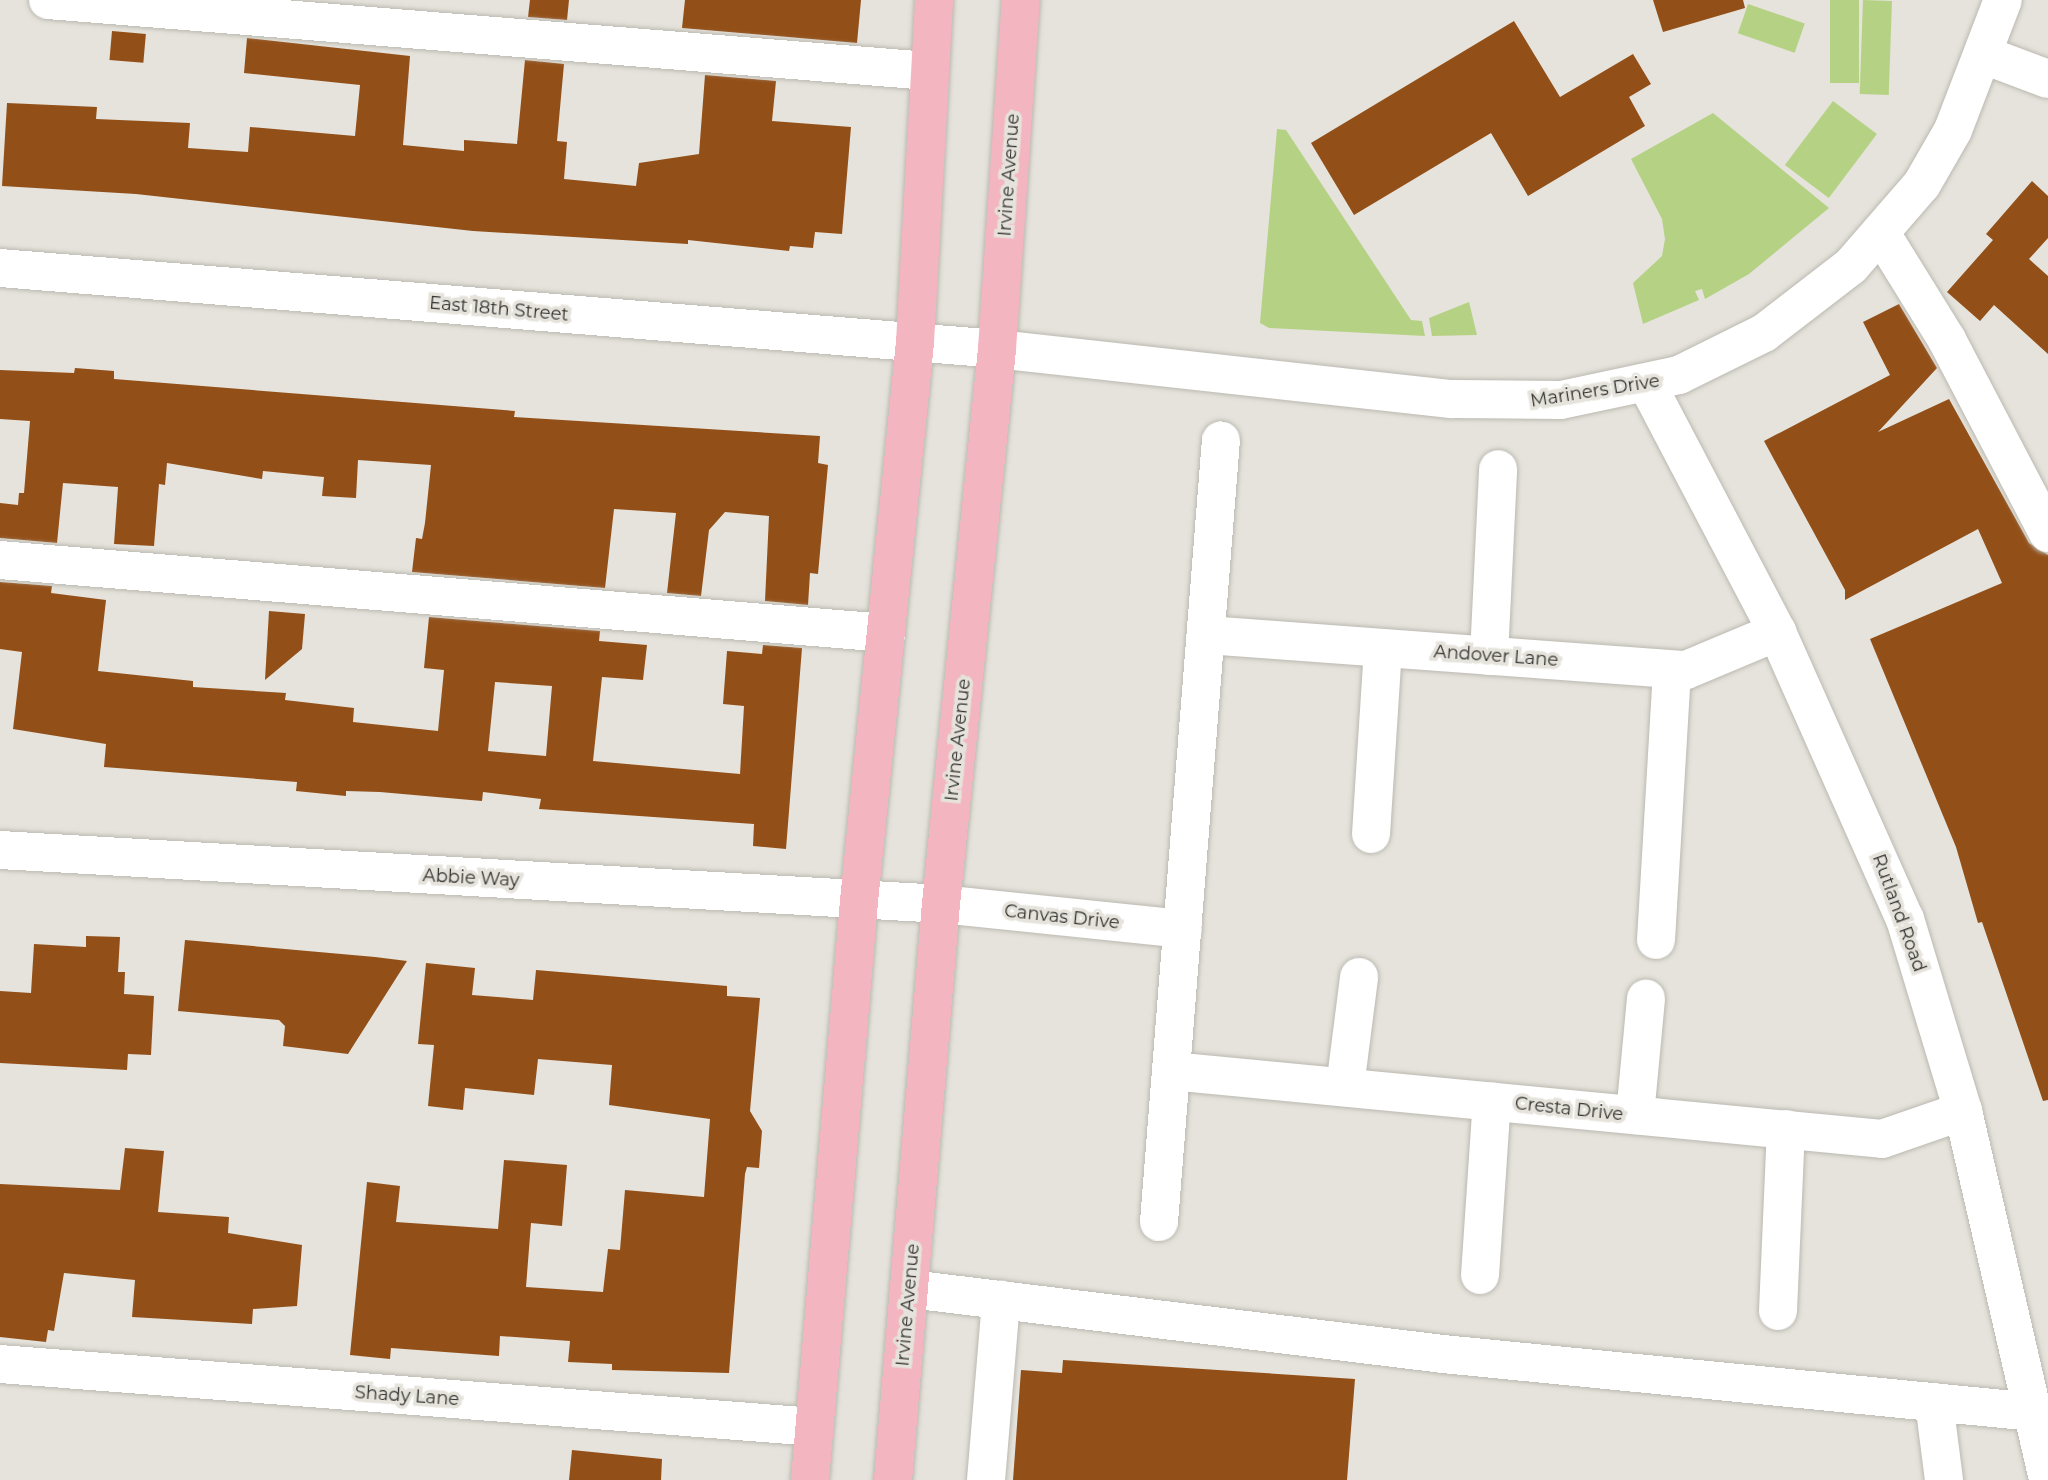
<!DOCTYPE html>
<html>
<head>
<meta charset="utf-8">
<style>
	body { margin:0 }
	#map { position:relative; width:2048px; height:1480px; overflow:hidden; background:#e5e3db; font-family:Montserrat,sans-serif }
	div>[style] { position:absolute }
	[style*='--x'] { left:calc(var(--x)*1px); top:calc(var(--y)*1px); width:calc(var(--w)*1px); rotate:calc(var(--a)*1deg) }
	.green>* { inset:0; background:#b5d284; transform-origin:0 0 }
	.building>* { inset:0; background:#934f18; transform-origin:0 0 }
	.roads { filter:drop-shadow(0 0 2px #bbb9b1) drop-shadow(0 0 2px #bbb9b1) }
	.minor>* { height:38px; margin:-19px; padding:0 19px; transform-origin:19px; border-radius:19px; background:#fff }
	.major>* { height:38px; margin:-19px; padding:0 19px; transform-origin:19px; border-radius:19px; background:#f3b6c1 }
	span { translate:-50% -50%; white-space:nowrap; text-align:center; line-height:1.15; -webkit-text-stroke:7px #e5e3db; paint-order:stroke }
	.street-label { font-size:18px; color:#33322f }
</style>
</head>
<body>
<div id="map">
	<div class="green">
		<div style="left:1830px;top:0;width:29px;height:83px"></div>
		<div style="left:1863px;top:0;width:29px;height:94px;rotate:2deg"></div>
		<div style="left:1748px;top:4px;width:60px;height:31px;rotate:19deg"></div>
		<div style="left:1833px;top:101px;width:55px;height:80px;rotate:37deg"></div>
		<div style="clip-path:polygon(1713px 113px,1829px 208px,1749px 274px,1705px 299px,1702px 289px,1695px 291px,1699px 300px,1643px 324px,1633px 283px,1662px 256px,1665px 239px,1662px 219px,1631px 159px)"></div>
		<div style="clip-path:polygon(1277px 129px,1286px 130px,1411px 320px,1422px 321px,1425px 336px,1269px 328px,1260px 323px)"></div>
		<div style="clip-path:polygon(1469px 302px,1477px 335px,1432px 336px,1429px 318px)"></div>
	</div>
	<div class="building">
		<div style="clip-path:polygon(530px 0,569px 0,567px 20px,528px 17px)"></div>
		<div style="clip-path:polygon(685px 0,861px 0,857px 43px,682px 28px)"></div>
		<div style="clip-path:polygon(1653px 0,1743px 0,1745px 8px,1663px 32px)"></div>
		<div style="clip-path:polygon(1514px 21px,1560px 97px,1633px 54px,1651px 84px,1629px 97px,1645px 126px,1528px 196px,1491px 133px,1354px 215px,1311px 143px)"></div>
		<div style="left:112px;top:31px;width:34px;height:29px;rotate:5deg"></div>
		<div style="clip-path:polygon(247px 38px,410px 56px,403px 145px,464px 151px,464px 140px,517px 144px,525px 60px,564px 64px,557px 141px,567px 142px,564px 179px,636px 186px,639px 163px,699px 154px,705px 75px,776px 81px,772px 121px,851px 127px,842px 234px,815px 232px,813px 248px,790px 246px,789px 251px,688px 240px,688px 244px,473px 231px,136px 194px,2px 186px,7px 103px,97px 107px,96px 119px,190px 123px,188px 148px,248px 152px,250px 127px,355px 136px,360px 85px,244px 73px)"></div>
		<div style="clip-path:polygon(2032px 181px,2048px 196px,2048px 238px,2029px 259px,2048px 276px,2048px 354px,1994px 305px,1980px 321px,1947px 292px,1993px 240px,1986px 234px)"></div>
		<div style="clip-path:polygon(1899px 304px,1937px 368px,1878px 432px,1949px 399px,2029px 543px,2048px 555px,2048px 1100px,2043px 1101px,1982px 922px,1978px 923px,1956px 847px,1870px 639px,2002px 583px,1978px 529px,1845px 600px,1845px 590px,1764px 441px,1890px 375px,1863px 322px)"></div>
		<div style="clip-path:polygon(75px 368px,114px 371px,114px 379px,515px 411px,514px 417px,820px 436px,818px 463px,828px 465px,818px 574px,810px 573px,808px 605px,765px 601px,769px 516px,725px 512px,709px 530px,701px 596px,667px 593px,676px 513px,614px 509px,605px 588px,412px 572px,416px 538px,422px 539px,425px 523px,431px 465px,358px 460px,356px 498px,322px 496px,324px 477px,263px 471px,262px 479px,167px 463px,165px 485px,159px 484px,154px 546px,114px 544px,118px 487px,63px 483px,57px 543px,0 538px,0 503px,18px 505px,19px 493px,24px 493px,30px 421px,0 419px,0 370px,74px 373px)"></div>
		<div style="clip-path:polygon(evenodd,0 582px,52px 586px,51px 593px,106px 600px,98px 671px,193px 681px,193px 687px,286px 693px,285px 700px,354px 708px,353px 722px,438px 731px,444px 670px,424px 668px,429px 617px,600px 631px,599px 641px,647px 645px,643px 680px,602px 677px,593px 761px,706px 771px,740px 774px,744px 706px,723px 704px,727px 651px,762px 654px,763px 645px,802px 648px,786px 849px,753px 846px,754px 824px,539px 809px,541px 799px,483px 792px,482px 801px,380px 792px,346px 791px,346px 796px,296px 791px,297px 782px,104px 767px,106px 744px,13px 729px,22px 652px,0 649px,0 582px,495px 682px,552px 686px,546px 756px,488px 751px,495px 682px)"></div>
		<div style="clip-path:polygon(269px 611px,305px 614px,302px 649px,265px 680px)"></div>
		<div style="clip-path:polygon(86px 936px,120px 937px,118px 972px,125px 972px,124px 994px,154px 996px,151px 1055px,128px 1054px,127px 1070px,0 1063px,0 991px,31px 993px,34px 944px,86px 947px)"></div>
		<div style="clip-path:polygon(185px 940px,375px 957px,407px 961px,348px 1054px,283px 1046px,285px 1026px,279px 1020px,178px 1011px)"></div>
		<div style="clip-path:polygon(426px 963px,475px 968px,472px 995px,533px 1000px,536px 970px,727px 986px,727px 996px,760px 998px,750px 1111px,762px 1131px,759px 1168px,747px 1167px,745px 1174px,729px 1373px,612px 1370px,612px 1364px,568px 1362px,570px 1341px,500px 1336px,499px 1356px,391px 1348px,390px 1359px,350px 1355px,367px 1182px,400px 1186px,396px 1222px,498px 1229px,504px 1160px,567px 1165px,562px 1226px,531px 1223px,526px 1287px,603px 1292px,608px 1249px,620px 1250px,625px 1190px,704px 1197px,710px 1119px,609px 1105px,612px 1065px,538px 1059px,534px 1095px,465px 1088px,463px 1110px,428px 1106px,434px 1045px,418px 1044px)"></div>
		<div style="clip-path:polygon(125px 1148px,164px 1151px,158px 1212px,229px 1217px,228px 1233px,302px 1245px,297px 1306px,253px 1309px,252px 1324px,132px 1317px,135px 1280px,64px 1273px,54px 1331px,48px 1330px,46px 1342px,0 1337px,0 1184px,120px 1190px)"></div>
		<div style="clip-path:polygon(1063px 1360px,1355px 1379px,1347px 1480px,1013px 1480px,1021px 1370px,1062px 1373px)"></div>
		<div style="clip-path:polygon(572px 1450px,662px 1459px,661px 1480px,569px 1480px)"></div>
	</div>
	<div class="roads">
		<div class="minor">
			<div style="--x:48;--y:0;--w:883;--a:4.61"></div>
			<div style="--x:1984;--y:55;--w:68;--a:20.6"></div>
			<div style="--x:1882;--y:235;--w:123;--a:58.2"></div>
			<div style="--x:1947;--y:340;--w:218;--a:62.4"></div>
			<div style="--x:0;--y:268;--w:1000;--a:4.64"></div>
			<div style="--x:997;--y:349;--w:457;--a:6.3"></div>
			<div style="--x:1451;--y:399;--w:110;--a:0.5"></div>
			<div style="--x:1561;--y:400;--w:121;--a:-12"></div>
			<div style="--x:1679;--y:375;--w:95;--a:-26.3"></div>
			<div style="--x:1764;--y:333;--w:110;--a:-37.6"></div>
			<div style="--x:1851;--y:266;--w:108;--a:-49.1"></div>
			<div style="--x:1922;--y:184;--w:62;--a:-60.1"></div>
			<div style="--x:1953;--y:130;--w:139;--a:-69"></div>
			<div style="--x:1648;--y:386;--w:278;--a:62.3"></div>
			<div style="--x:1777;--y:632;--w:314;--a:66"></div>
			<div style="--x:1905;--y:919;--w:201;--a:73.2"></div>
			<div style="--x:1963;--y:1111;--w:377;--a:77"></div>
			<div style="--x:0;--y:560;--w:889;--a:4.71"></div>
			<div style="--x:1207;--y:635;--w:480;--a:4.2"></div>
			<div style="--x:1686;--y:670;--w:99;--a:-22.7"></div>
			<div style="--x:1489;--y:656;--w:187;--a:-87.2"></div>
			<div style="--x:1371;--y:834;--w:186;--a:-86.3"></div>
			<div style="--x:0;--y:850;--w:943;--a:3.28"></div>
			<div style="--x:941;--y:904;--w:243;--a:5.9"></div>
			<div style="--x:1656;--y:940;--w:270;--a:-86.6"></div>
			<div style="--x:1171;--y:1071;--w:714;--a:5.46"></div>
			<div style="--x:1882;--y:1139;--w:86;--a:-19.1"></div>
			<div style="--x:1345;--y:1087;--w:111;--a:-82.7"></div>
			<div style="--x:1635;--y:1115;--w:117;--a:-84.6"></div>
			<div style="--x:1159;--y:1222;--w:784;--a:-85.47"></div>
			<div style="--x:1480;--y:1275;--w:174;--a:-86.1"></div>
			<div style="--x:910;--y:1289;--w:537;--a:6.95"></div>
			<div style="--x:1443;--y:1354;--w:593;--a:5.61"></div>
			<div style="--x:1778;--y:1311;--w:182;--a:-87.5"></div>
			<div style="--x:0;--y:1364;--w:817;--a:4.42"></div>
			<div style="--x:1934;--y:1402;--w:79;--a:82.7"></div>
			<div style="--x:986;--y:1480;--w:181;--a:-85.2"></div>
		</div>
		<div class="major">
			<div style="--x:810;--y:1480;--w:581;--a:-85.16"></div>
			<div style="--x:859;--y:901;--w:562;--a:-84.28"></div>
			<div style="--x:915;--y:342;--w:343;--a:-86.8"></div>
			<div style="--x:893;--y:1480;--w:578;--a:-85.24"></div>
			<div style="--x:941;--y:904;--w:558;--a:-84.24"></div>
			<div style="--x:997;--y:349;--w:350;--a:-86.1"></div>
		</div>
	</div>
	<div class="street-label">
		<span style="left:1009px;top:175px;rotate:-86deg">Irvine Avenue</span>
		<span style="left:499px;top:309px;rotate:5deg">East 18th Street</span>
		<span style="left:1595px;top:391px;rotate:-9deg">Mariners Drive</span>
		<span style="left:1496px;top:656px;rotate:4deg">Andover Lane</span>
		<span style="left:958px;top:740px;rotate:-84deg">Irvine Avenue</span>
		<span style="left:471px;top:878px;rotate:3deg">Abbie Way</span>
		<span style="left:1899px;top:913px;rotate:70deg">Rutland Road</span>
		<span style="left:1062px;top:917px;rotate:6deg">Canvas Drive</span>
		<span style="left:1569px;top:1109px;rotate:6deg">Cresta Drive</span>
		<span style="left:908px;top:1305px;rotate:-85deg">Irvine Avenue</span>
		<span style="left:407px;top:1396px;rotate:4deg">Shady Lane</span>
	</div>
</div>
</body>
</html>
